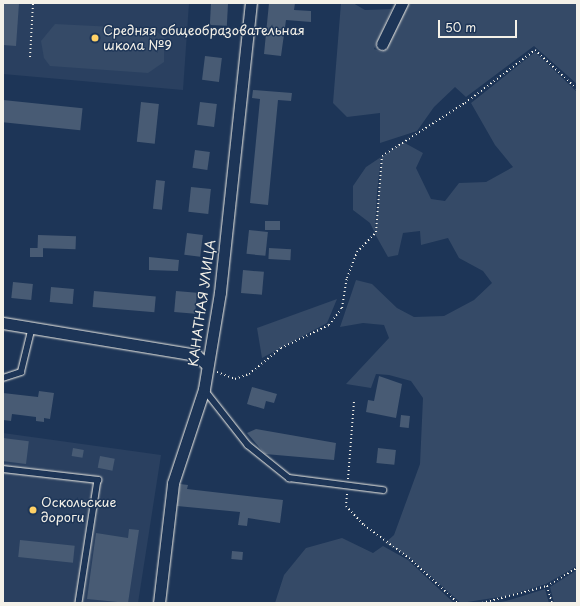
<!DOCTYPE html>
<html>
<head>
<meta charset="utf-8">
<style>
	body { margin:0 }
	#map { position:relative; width:580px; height:606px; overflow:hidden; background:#1d3557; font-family:"Playpen Sans",sans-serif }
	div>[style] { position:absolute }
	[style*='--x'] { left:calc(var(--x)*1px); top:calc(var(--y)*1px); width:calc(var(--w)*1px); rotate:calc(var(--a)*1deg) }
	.built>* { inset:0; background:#2a4060 }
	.green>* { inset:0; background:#354a67 }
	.building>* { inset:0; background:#485b74; transform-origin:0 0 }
	.path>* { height:2px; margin-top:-1px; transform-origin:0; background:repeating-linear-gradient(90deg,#f4f1e8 0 1px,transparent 0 4px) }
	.roads { filter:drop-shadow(0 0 1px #f4f1e8) drop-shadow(0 0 1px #f4f1e8) }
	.lane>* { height:5.5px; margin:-2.75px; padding:0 2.75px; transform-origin:2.75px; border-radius:2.75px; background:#1d3557 }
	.street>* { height:11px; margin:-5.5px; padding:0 5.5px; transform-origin:5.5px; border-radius:5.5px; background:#1d3557 }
	.dots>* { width:11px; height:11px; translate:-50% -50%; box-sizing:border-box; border:2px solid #1d3557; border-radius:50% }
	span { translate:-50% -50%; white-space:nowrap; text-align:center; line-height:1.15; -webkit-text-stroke:3px #1d3557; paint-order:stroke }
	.poi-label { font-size:13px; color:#f4f1e8 }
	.left { translate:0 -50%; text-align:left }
	.street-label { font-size:13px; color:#f4f1e8 }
	.frame { position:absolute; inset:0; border:4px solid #f4f1e8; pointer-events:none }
	.scale { position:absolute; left:438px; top:20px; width:79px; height:18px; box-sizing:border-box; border:2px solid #f4f1e8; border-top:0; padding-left:5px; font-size:12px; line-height:14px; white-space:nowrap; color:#f4f1e8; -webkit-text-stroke:3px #1d3557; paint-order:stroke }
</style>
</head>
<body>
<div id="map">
	<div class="built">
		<div style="clip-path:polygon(3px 3px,189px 3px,183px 90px,3px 74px)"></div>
		<div style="clip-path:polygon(3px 433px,161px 455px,138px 603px,3px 603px)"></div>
	</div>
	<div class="green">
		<div style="clip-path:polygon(341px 3px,353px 3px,365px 10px,392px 9px,374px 49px,382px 52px,407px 3px,577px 3px,577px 84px,534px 46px,466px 97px,455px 87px,434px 107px,417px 131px,380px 143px,380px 113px,347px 117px,333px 103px)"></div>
		<div style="clip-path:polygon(55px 24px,154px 29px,164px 38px,164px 62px,148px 73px,50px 66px,44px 58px,41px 41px)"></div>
		<div style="clip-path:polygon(535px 52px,577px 92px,577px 566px,546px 584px,506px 596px,461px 603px,409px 557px,385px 543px,394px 535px,420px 464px,423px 398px,411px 381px,389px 375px,376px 374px,371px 388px,346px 384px,389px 338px,384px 325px,363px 323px,340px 327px,356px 280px,372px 284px,397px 308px,414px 317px,444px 316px,474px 300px,492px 283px,483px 271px,459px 258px,448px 238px,421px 245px,420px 231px,403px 233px,398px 255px,388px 257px,375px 234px,382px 157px,403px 142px,423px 153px,416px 168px,431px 199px,445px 201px,459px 183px,486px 182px,513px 167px,495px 145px,471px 103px)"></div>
		<div style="clip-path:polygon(381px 157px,377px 192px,375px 233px,370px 223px,353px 210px,353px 186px,366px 167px)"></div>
		<div style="clip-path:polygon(337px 299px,327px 323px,262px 358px,257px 328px)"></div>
		<div style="clip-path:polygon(342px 538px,373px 553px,383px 546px,408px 560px,454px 603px,275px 603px,284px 575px,306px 548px)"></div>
		<div style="clip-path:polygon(577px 570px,577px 603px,554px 603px,550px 587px)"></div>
		<div style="clip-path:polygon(545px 589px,549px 603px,495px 603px,506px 601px)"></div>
	</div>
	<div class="building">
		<div style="clip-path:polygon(3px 3px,19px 3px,16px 46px,3px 45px)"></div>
		<div style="left:211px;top:3px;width:17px;height:22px;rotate:3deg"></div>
		<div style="clip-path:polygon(269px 3px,295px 3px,294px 10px,311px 11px,311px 22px,286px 20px,281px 56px,264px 54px)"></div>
		<div style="left:205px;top:56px;width:17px;height:24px;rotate:7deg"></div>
		<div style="clip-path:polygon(253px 90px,292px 93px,291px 101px,278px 100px,268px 205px,250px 203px,260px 99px,252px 98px)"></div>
		<div style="left:3px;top:100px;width:80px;height:22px;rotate:6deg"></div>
		<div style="left:141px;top:102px;width:18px;height:40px;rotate:6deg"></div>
		<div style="left:200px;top:102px;width:17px;height:23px;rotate:7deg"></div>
		<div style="left:195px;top:150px;width:15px;height:18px;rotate:8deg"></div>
		<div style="left:156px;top:180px;width:9px;height:29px;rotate:6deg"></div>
		<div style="left:191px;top:187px;width:20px;height:25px;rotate:6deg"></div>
		<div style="left:265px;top:221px;width:15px;height:9px"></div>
		<div style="left:249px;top:230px;width:19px;height:24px;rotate:6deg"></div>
		<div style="left:187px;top:233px;width:16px;height:22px;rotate:7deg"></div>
		<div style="left:38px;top:235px;width:38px;height:13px;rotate:2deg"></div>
		<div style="left:30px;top:248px;width:13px;height:9px"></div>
		<div style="left:269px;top:248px;width:22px;height:11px;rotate:3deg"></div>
		<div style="clip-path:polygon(149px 257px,179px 260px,178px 271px,149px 270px)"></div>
		<div style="left:243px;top:270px;width:21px;height:23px;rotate:5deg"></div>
		<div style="left:13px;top:282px;width:20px;height:16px;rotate:6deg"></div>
		<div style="left:51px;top:287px;width:23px;height:15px;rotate:5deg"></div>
		<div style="left:94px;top:291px;width:62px;height:16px;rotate:5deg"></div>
		<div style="left:176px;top:291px;width:21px;height:21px;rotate:5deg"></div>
		<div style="clip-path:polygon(379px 376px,402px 384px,396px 418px,366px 412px,368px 400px,374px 401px)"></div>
		<div style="clip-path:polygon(252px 387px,277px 394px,274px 403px,266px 401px,264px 409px,247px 404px)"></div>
		<div style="clip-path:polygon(39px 391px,54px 393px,50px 419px,44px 418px,44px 422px,36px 421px,36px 417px,12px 414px,11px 421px,3px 420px,3px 393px,38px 397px)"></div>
		<div style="left:401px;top:415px;width:9px;height:12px;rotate:6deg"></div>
		<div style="clip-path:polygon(256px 429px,336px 443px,334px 460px,265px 454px,247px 433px)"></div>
		<div style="left:3px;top:438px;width:26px;height:23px;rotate:7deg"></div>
		<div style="left:73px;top:448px;width:11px;height:8px;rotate:10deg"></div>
		<div style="left:378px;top:448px;width:18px;height:15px;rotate:6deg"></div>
		<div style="left:100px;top:456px;width:15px;height:12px;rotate:11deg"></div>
		<div style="clip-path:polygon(180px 484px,188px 485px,187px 489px,283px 500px,280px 523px,248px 518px,247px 526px,238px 525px,240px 512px,177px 506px)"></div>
		<div style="clip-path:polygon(129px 529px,139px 530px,128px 603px,87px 599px,96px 533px,128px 538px)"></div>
		<div style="left:20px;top:540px;width:55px;height:17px;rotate:6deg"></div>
		<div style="left:232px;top:551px;width:11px;height:8px;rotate:5deg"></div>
	</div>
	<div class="path">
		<div style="--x:30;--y:57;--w:54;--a:-86.8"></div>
		<div style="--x:217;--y:372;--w:19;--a:21"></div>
		<div style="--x:235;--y:379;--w:15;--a:-20"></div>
		<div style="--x:249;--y:374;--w:41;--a:-39.1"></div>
		<div style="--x:281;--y:348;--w:53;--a:-25.6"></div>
		<div style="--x:329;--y:325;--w:21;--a:-53"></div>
		<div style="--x:342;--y:308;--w:30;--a:-81"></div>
		<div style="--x:347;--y:278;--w:28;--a:-69"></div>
		<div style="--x:357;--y:252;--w:28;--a:-46"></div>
		<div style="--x:376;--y:232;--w:76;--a:-85.5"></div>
		<div style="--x:382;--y:156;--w:98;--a:-32.6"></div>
		<div style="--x:465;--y:103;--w:88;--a:-37.1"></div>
		<div style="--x:535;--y:50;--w:57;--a:42.9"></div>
		<div style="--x:348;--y:479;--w:78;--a:-85.6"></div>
		<div style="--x:347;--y:494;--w:12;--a:95"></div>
		<div style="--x:346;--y:506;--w:26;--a:47"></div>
		<div style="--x:364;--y:525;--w:56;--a:36.3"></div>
		<div style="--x:409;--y:558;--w:67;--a:42.6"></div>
		<div style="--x:547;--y:586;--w:18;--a:74"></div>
		<div style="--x:482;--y:603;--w:67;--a:-14.7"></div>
		<div style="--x:547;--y:586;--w:35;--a:-31"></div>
	</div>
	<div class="roads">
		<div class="lane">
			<div style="--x:3;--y:378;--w:19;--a:-18"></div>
			<div style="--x:21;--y:372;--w:46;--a:-76.3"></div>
			<div style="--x:204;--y:389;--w:71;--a:51.8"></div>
			<div style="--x:248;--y:445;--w:53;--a:38.8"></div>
			<div style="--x:289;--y:478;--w:95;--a:7.3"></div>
			<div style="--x:3;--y:469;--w:96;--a:6.6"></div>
			<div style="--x:98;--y:480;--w:124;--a:98.8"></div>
		</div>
		<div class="street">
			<div style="--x:382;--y:44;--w:46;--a:-64"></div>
			<div style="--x:3;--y:323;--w:196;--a:9.4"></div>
			<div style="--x:196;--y:355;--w:15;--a:42"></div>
			<div style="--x:159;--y:603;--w:121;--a:-83.3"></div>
			<div style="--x:173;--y:483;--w:99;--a:-71.7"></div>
			<div style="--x:204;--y:389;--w:98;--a:-80.6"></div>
			<div style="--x:220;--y:292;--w:291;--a:-83.9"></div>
		</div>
	</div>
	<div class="dots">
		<div style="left:95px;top:38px;background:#ffd166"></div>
		<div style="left:33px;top:510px;background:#ffd166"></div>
	</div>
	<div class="poi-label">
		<span class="left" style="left:103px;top:38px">Средняя общеобразовательная<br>школа №9</span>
		<span class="left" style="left:41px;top:510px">Оскольские<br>дороги</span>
	</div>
	<div class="street-label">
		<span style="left:202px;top:303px;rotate:-82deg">КАНАТНАЯ УЛИЦА</span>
	</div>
	<div class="frame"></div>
	<div class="scale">50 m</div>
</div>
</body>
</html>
